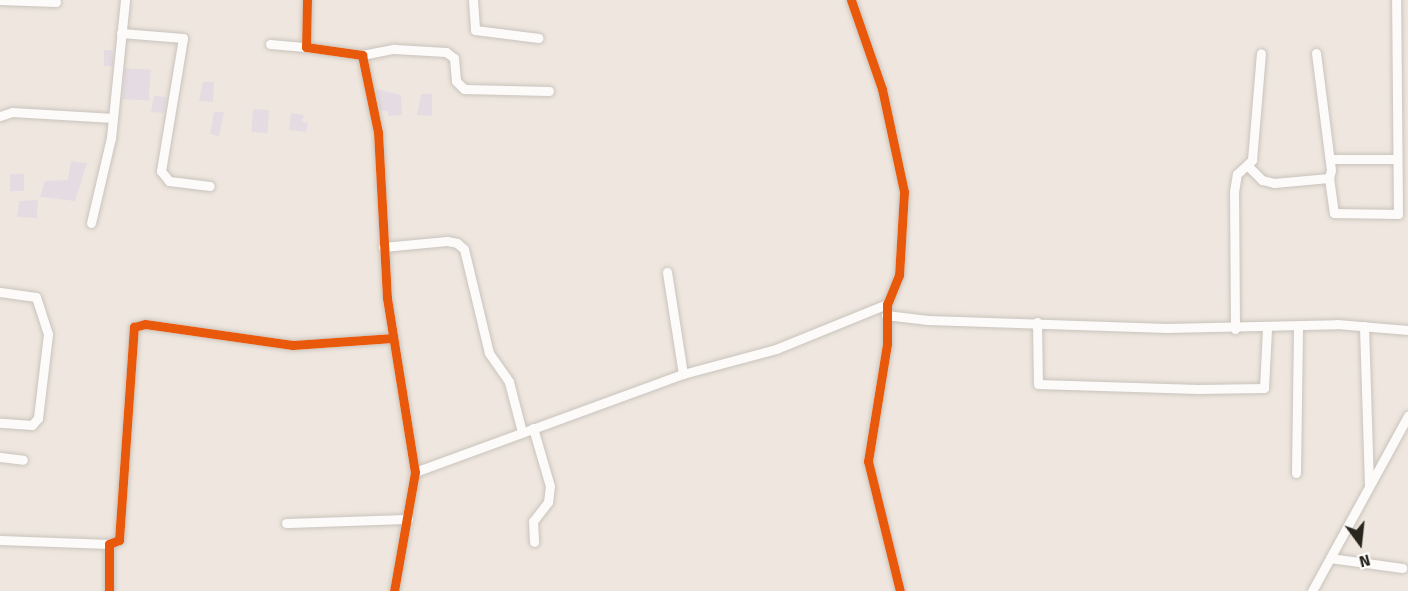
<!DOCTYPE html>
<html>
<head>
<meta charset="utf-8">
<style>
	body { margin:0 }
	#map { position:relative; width:1408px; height:591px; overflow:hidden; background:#efe7df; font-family:"Fira Sans",sans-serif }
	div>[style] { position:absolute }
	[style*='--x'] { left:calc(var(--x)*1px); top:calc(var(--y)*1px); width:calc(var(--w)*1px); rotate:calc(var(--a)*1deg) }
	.building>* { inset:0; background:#e4dce2; transform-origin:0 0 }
	.roads { filter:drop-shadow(0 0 2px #c9c3bd) drop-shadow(0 0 2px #c9c3bd) }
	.minor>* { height:9px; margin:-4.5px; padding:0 4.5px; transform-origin:4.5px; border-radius:4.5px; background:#fdfbfa }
	.cycleway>* { height:9px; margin:-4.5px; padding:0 4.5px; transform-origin:4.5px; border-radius:4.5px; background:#e8590c }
	span { translate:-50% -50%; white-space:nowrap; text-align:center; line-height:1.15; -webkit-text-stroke:4.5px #fff; paint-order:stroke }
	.north { position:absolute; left:1330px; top:513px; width:60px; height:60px; -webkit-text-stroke:4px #fff; paint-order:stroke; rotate:165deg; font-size:16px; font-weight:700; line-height:24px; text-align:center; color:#29251f }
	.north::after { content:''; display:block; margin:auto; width:21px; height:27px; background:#29251f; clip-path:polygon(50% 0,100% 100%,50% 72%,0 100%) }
</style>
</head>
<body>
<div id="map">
	<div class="building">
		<div style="left:104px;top:50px;width:9px;height:16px"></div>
		<div style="left:125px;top:68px;width:26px;height:31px;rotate:4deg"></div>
		<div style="clip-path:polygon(203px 82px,214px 82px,213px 102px,199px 101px)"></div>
		<div style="clip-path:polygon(376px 89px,401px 95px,402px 115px,388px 116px,388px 111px,380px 110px)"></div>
		<div style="clip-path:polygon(421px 94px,432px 94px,432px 116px,417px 115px)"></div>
		<div style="clip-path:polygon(154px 96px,166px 97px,164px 113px,151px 112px)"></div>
		<div style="left:253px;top:109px;width:16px;height:23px;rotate:4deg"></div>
		<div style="clip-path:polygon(214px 112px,224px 112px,219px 136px,210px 134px)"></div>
		<div style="clip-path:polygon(291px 113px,304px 115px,302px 122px,308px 123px,306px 132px,289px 130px)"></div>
		<div style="clip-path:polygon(71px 161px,87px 163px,75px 201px,40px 197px,45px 181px,68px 180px)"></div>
		<div style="left:10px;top:174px;width:14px;height:17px"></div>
		<div style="clip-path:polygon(38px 200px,37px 218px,17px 217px,19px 201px)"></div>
	</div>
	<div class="roads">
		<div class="minor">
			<div style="--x:0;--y:0;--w:56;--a:2"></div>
			<div style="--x:307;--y:0;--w:47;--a:91.2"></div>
			<div style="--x:306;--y:47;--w:57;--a:8.1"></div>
			<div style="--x:362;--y:55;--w:79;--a:78.3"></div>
			<div style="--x:378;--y:132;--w:166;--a:86.9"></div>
			<div style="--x:387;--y:298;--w:176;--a:80.9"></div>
			<div style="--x:415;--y:472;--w:121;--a:100"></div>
			<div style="--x:473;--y:0;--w:30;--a:86"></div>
			<div style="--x:475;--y:30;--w:64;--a:7.2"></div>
			<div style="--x:851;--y:0;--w:94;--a:70.8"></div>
			<div style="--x:882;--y:89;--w:105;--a:77.9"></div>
			<div style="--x:904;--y:192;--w:83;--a:93.4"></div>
			<div style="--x:899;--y:275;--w:31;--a:112"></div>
			<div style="--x:887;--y:304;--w:40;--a:90"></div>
			<div style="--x:887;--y:344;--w:119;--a:99.2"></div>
			<div style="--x:868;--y:461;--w:134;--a:76.2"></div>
			<div style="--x:121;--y:33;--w:62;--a:4.6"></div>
			<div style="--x:183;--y:38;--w:135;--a:99.4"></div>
			<div style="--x:161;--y:171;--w:13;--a:51"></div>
			<div style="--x:169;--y:181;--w:41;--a:7"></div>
			<div style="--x:270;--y:44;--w:36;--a:5"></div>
			<div style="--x:362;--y:55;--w:33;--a:-11"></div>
			<div style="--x:394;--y:49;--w:52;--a:3.3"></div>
			<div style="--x:446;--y:52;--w:10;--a:37"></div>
			<div style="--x:454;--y:58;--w:23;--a:85"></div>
			<div style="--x:456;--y:81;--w:11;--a:45"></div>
			<div style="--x:464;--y:89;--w:85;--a:1.3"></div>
			<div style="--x:0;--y:116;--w:13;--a:-18"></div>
			<div style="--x:12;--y:112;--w:101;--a:3.4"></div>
			<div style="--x:1330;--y:159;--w:65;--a:0"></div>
			<div style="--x:1248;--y:166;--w:20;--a:45"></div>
			<div style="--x:1262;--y:180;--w:12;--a:14"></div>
			<div style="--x:1274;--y:183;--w:55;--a:-5.2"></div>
			<div style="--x:1329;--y:178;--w:8;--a:-76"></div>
			<div style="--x:1331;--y:170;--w:118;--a:-97.3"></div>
			<div style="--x:1329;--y:178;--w:35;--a:82"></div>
			<div style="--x:1334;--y:213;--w:64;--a:0.9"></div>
			<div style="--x:1398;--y:214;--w:214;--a:-90.5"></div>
			<div style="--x:91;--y:223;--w:87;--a:-76.8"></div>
			<div style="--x:111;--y:138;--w:139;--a:-84.2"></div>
			<div style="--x:383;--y:247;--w:64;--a:-5.4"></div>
			<div style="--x:447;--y:241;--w:10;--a:11"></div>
			<div style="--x:457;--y:243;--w:9;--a:41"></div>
			<div style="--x:464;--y:249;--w:107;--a:76.5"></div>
			<div style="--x:489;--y:353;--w:35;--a:55"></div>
			<div style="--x:509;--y:382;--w:52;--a:75.4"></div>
			<div style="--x:667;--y:272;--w:103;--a:81.1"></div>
			<div style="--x:0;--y:292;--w:36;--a:8"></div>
			<div style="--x:36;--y:297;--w:39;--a:72"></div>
			<div style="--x:48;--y:334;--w:85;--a:96.8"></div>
			<div style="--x:38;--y:418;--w:9;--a:131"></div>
			<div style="--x:32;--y:425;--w:32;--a:-176"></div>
			<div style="--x:886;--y:315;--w:42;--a:6.8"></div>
			<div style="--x:928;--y:320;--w:239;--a:1.9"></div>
			<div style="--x:1167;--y:328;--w:170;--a:-1.3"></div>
			<div style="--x:1337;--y:324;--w:71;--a:4.8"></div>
			<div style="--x:1037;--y:322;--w:62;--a:89.1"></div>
			<div style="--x:1038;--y:384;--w:160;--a:1.8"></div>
			<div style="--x:1198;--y:389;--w:66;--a:-0.9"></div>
			<div style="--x:1264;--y:388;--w:60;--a:-87.1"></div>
			<div style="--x:1364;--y:326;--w:159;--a:88.2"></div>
			<div style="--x:1235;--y:329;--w:137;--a:-90.4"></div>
			<div style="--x:1234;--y:192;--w:18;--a:-81"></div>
			<div style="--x:1237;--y:174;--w:21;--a:-43"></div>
			<div style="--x:1252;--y:160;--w:107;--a:-85.2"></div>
			<div style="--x:533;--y:428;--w:60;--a:73.7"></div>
			<div style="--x:550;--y:486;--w:16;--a:97"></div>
			<div style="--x:548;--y:502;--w:24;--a:128"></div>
			<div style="--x:533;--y:521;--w:21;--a:87"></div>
			<div style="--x:0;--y:457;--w:23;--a:7"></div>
			<div style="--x:415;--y:472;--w:285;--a:-20.1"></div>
			<div style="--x:683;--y:374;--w:96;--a:-15"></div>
			<div style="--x:776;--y:349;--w:120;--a:-22.1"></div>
			<div style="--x:1296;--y:473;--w:147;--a:-89.2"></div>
			<div style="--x:286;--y:523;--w:122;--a:-1.9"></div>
			<div style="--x:0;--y:540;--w:109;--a:2.1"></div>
			<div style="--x:1330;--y:558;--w:73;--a:7.9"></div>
			<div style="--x:109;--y:591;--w:47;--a:-90"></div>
			<div style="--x:109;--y:544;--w:11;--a:-22"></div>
			<div style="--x:119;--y:540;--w:214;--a:-86"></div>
			<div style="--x:134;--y:327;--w:11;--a:-15"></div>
			<div style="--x:145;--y:324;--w:149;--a:8.1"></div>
			<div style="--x:293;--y:345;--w:100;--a:-4"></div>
			<div style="--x:1312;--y:591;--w:200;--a:-61.3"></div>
		</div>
	</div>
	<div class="cycleway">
		<div style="--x:307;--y:0;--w:47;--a:91.2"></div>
		<div style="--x:306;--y:47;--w:57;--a:8.1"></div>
		<div style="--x:362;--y:55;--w:79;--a:78.3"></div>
		<div style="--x:378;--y:132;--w:166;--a:86.9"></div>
		<div style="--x:387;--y:298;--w:176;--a:80.9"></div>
		<div style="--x:415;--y:472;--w:121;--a:100"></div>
		<div style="--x:851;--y:0;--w:94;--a:70.8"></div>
		<div style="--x:882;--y:89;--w:105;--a:77.9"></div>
		<div style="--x:904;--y:192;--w:83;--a:93.4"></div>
		<div style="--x:899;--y:275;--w:31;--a:112"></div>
		<div style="--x:887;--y:304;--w:40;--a:90"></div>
		<div style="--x:887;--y:344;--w:119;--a:99.2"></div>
		<div style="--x:868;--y:461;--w:134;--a:76.2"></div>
		<div style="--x:109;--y:591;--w:47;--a:-90"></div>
		<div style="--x:109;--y:544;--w:11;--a:-22"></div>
		<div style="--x:119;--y:540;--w:214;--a:-86"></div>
		<div style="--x:134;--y:327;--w:11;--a:-15"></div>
		<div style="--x:145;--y:324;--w:149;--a:8.1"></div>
		<div style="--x:293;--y:345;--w:100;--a:-4"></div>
	</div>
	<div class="north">N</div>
</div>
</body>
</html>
